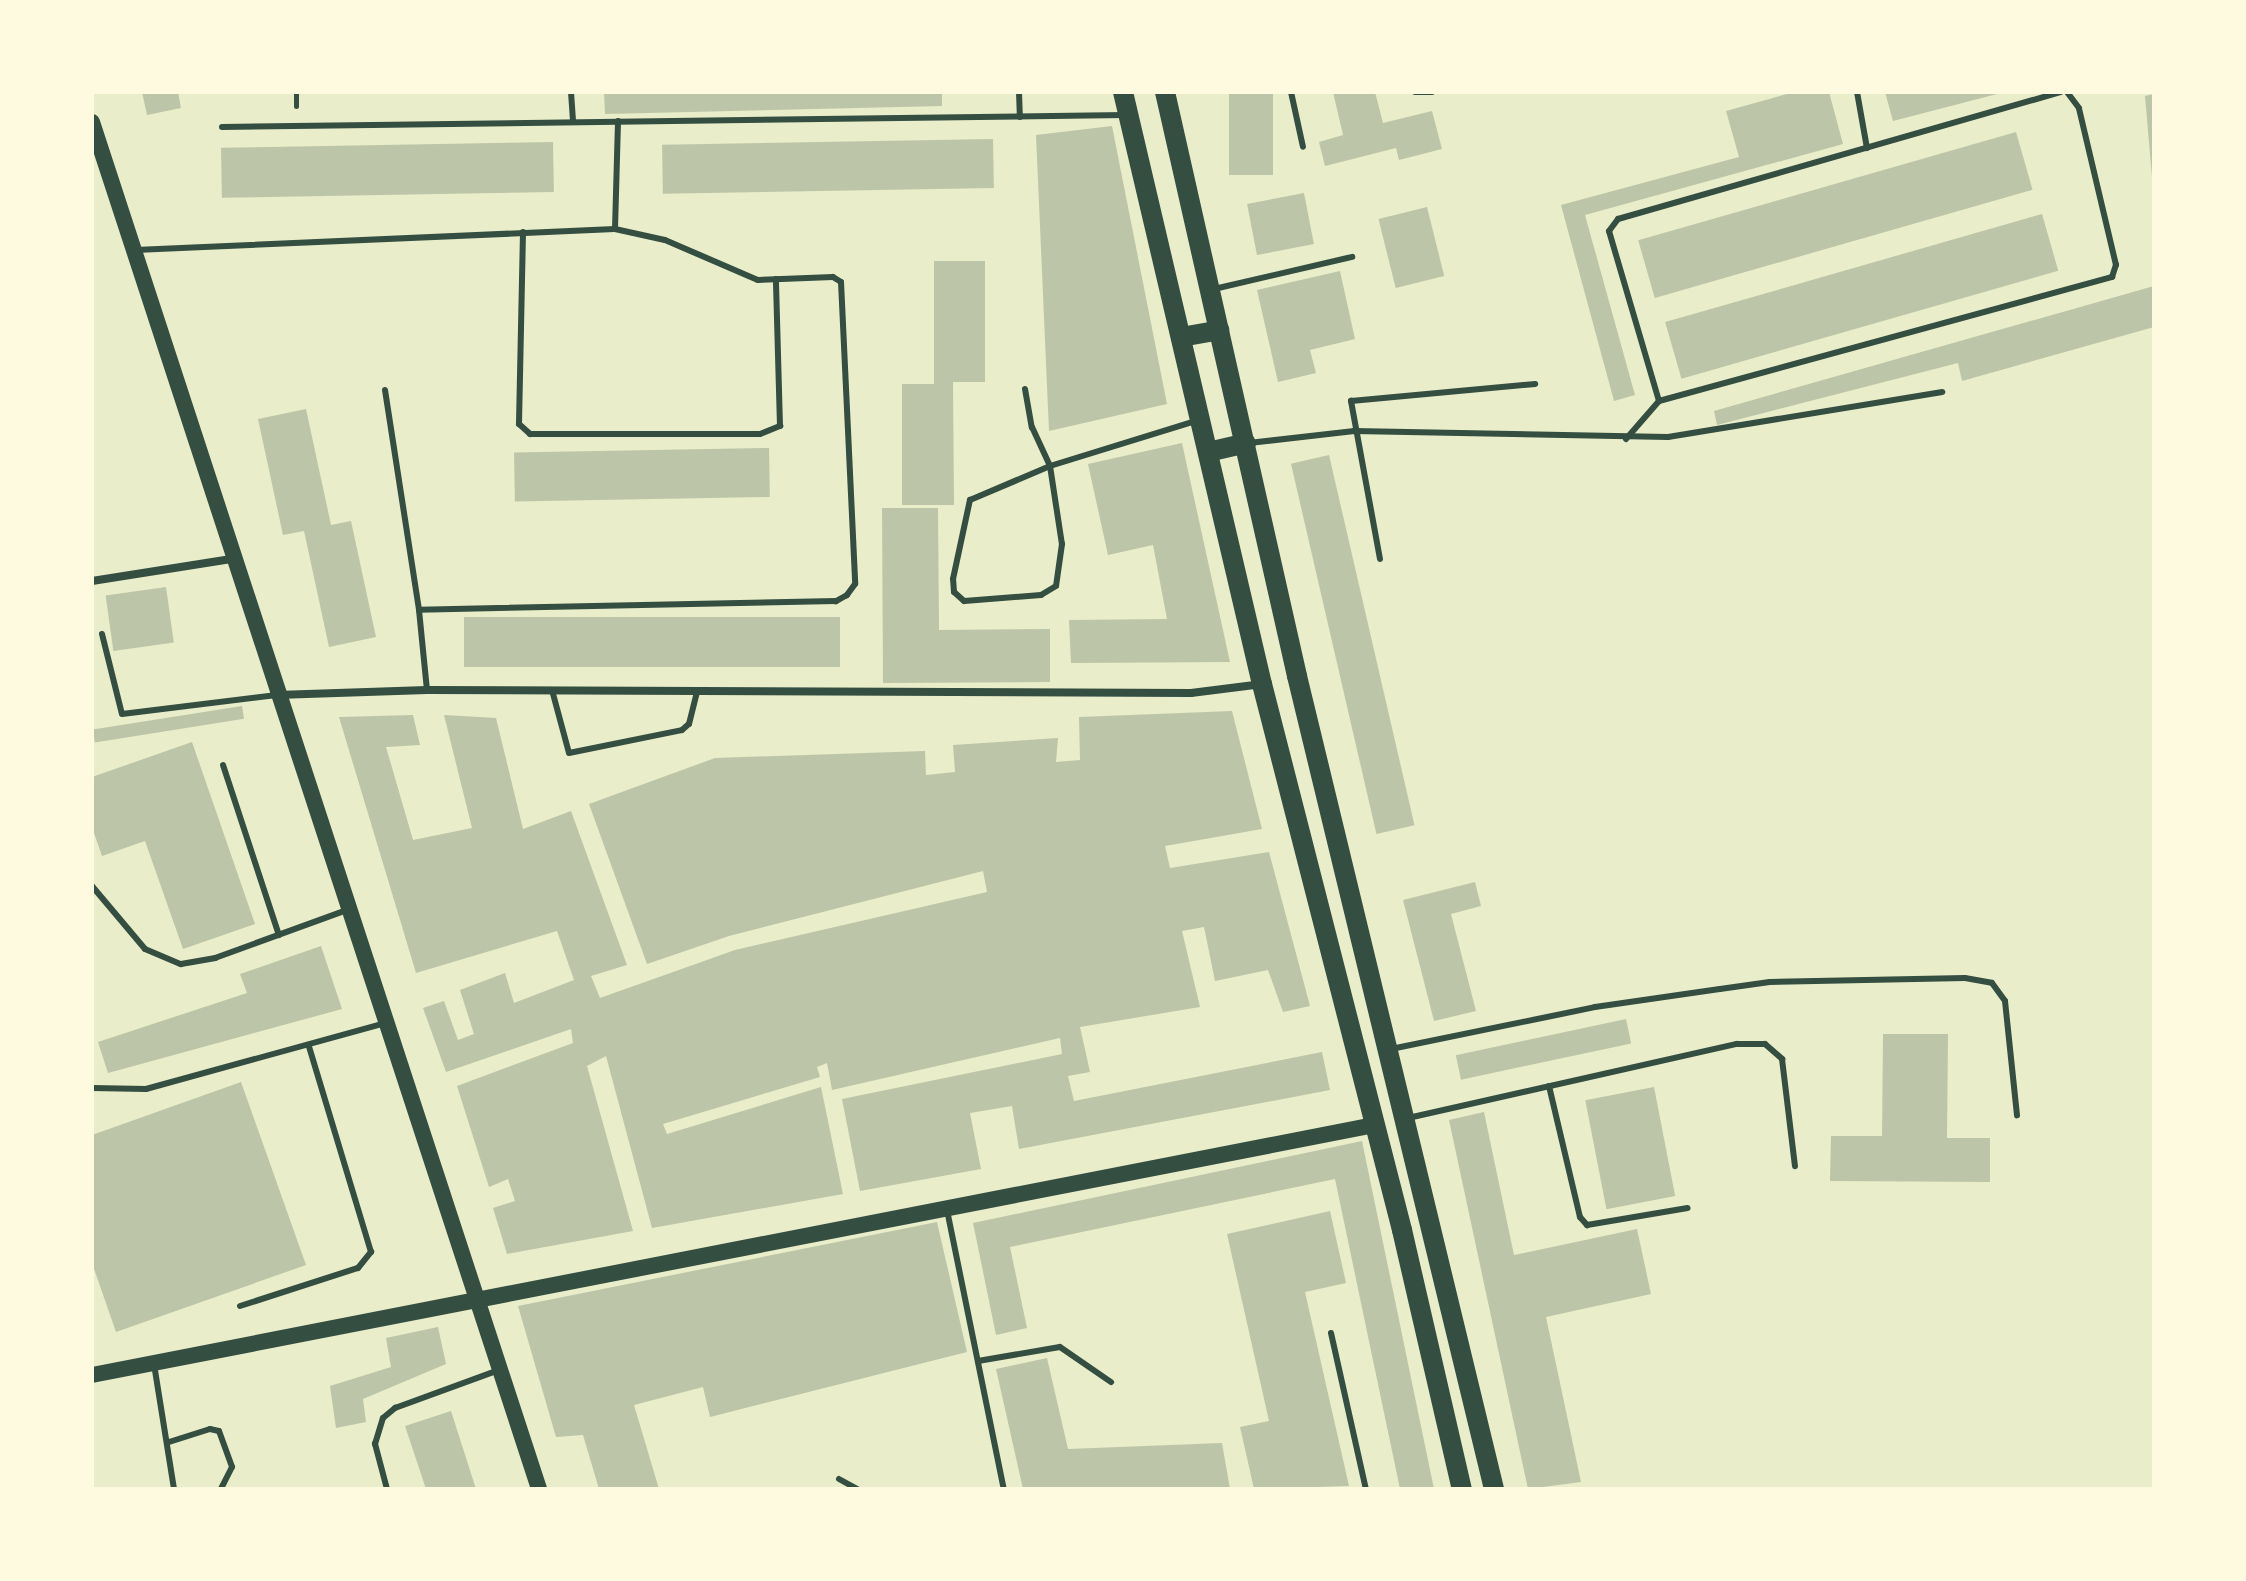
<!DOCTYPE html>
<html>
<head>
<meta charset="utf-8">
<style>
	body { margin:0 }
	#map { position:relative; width:2246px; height:1581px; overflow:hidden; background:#e9edc9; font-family:"Noto Serif",serif }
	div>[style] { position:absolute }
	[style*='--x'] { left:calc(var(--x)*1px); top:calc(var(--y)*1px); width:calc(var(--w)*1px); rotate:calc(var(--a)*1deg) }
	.building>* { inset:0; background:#bcc5a7; transform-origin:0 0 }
	.path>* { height:5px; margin:-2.5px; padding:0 2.5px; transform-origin:2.5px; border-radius:2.5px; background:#344e41 }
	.service>* { height:6px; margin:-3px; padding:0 3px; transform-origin:3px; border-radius:3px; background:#344e41 }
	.minor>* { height:8px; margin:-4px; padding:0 4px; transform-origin:4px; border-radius:4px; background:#344e41 }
	.secondary>* { height:16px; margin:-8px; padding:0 8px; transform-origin:8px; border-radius:8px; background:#344e41 }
	.trunk>* { height:20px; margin:-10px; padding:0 10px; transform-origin:10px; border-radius:10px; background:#344e41 }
	span { translate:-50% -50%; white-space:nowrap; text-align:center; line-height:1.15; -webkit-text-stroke:8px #fefae0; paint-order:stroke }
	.frame { position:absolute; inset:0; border:94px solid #fefae0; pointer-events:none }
</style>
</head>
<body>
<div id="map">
	<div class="building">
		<div style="clip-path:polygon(142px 92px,178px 92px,181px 108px,147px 115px)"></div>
		<div style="clip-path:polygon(604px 92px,942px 92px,942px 106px,605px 114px)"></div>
		<div style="left:1229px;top:92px;width:44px;height:83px"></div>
		<div style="clip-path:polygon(1333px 92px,1375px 92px,1383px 123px,1432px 111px,1442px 149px,1399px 160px,1396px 148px,1325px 166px,1319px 142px,1343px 135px)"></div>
		<div style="clip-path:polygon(1794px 92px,1829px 92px,1843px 144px,1585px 215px,1635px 395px,1614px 401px,1561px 205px,1739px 157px,1726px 111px)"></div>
		<div style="clip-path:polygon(1885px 92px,2001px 92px,2001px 93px,1893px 121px)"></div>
		<div style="clip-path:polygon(2154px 94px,2154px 177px,2152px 177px,2145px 96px)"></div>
		<div style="clip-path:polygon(1112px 126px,1167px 404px,1049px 431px,1036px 135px)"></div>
		<div style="left:2016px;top:132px;width:60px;height:393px;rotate:74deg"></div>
		<div style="left:993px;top:139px;width:49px;height:331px;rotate:89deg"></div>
		<div style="left:553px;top:142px;width:50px;height:332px;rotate:89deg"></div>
		<div style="left:1304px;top:193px;width:52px;height:58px;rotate:79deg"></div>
		<div style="left:1427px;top:207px;width:71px;height:50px;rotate:76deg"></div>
		<div style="left:2042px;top:214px;width:59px;height:392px;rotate:74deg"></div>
		<div style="clip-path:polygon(934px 261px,985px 261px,985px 382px,953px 382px,954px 505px,902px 505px,902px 384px,934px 384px)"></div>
		<div style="clip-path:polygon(1340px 271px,1355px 339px,1310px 350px,1316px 373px,1278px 382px,1257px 290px)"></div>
		<div style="clip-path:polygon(2154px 286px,2154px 327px,1962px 381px,1958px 363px,1717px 425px,1714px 411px)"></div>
		<div style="clip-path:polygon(306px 409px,331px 525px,351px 521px,376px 637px,329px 647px,304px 531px,283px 535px,258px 419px)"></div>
		<div style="clip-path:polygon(1182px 443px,1230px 662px,1071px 663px,1069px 620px,1167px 619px,1153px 545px,1108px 555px,1088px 464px)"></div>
		<div style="left:769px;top:448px;width:49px;height:255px;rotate:89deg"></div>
		<div style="left:1329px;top:455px;width:380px;height:39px;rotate:77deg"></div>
		<div style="clip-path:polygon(882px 508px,938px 508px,939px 630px,1050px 629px,1050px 682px,883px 683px)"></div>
		<div style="left:166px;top:587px;width:56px;height:61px;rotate:82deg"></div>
		<div style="left:840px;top:617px;width:50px;height:376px;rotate:90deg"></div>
		<div style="left:242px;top:706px;width:13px;height:151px;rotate:81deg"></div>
		<div style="clip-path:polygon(1232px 711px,1262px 829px,1165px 846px,1170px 868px,1269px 852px,1310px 1006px,1283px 1012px,1268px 970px,1215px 981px,1204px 927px,1182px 931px,1200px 1007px,1080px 1027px,1090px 1072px,1068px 1076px,1074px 1101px,1322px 1052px,1330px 1090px,1019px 1149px,1012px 1106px,970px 1113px,981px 1169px,860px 1191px,842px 1099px,1062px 1054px,1060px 1038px,832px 1090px,827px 1063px,817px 1067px,820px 1077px,663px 1124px,667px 1134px,821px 1087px,843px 1194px,652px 1228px,606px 1056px,587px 1066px,633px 1231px,507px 1254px,493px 1208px,515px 1201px,508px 1179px,489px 1187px,457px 1086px,573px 1043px,571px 1029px,446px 1072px,423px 1008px,444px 1001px,458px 1040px,474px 1034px,460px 990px,505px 973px,514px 1003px,574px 980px,557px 931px,416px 973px,339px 717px,413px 715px,420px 745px,386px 747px,413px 840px,472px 828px,444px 715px,496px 718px,523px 829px,571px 811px,627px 965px,591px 976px,600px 998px,735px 950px,987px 892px,983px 871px,729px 936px,647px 964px,589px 804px,715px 758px,925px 751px,926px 775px,955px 772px,953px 745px,1058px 738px,1056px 762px,1080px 760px,1079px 717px)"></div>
		<div style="clip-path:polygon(192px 742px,255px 924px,183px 949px,145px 841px,102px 856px,92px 827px,92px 777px)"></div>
		<div style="clip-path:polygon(1475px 882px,1481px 906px,1451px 914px,1476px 1011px,1434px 1021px,1403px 900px)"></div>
		<div style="clip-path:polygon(321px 946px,342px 1009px,108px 1073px,98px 1042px,247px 993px,240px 974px)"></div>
		<div style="left:1626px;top:1019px;width:25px;height:174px;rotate:78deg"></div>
		<div style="clip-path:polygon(1883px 1034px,1948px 1034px,1947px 1138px,1990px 1138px,1990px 1182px,1830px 1181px,1831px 1136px,1882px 1136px)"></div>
		<div style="clip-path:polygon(241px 1082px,306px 1265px,116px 1332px,92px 1263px,92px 1135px)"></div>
		<div style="left:1654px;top:1087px;width:111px;height:70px;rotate:79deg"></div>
		<div style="clip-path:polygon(1484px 1112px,1514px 1255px,1637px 1229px,1651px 1294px,1546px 1317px,1581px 1482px,1528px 1489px,1449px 1120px)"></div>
		<div style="clip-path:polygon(1362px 1141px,1434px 1489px,1400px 1489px,1335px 1179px,1010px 1247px,1027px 1328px,996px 1335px,973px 1223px)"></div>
		<div style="clip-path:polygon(1330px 1211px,1346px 1283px,1305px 1292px,1349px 1486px,1254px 1489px,1240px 1427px,1269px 1421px,1227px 1234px)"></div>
		<div style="clip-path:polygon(937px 1222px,967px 1352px,710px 1417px,703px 1387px,634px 1405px,659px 1489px,599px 1489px,583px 1435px,556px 1437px,518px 1306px)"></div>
		<div style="clip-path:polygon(438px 1327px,446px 1364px,363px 1399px,366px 1422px,336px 1428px,330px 1386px,391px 1367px,386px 1338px)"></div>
		<div style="clip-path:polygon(1047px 1358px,1068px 1449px,1222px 1443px,1230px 1489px,1023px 1489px,996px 1369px)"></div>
		<div style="clip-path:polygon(451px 1411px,476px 1489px,426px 1489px,405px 1426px)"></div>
	</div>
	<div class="path">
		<div style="--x:296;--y:92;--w:14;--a:90"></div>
	</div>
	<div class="service">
		<div style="--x:571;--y:92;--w:30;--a:86"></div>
		<div style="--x:1019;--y:92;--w:25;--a:88"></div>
		<div style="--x:1291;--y:92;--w:56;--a:77.7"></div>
		<div style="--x:1415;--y:92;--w:17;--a:0"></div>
		<div style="--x:1857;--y:92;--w:57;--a:79.9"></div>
		<div style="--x:222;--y:127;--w:903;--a:-0.76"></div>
		<div style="--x:615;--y:229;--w:108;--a:-88.4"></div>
		<div style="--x:523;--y:232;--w:192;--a:91.2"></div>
		<div style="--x:519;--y:424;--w:15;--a:42"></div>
		<div style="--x:530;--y:434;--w:230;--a:0"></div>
		<div style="--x:760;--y:434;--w:22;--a:-22"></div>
		<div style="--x:780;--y:426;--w:147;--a:-91.6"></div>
		<div style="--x:135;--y:250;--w:480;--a:-2.5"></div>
		<div style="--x:615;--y:229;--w:51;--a:12.4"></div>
		<div style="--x:665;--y:240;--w:101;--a:23.3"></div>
		<div style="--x:758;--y:280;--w:75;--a:-2.3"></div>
		<div style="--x:833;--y:277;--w:9;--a:32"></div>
		<div style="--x:841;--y:282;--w:302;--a:87.3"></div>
		<div style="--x:855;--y:584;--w:14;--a:126"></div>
		<div style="--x:847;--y:595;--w:13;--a:151"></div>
		<div style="--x:836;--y:601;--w:417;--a:178.8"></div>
		<div style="--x:419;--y:610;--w:80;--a:84.3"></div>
		<div style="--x:1214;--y:289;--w:142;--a:-13.1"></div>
		<div style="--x:1025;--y:389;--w:39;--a:80"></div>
		<div style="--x:1032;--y:427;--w:43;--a:65.2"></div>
		<div style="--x:1050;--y:466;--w:152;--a:-17.2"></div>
		<div style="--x:385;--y:390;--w:223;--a:81.2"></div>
		<div style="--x:1659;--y:401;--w:177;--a:-106.4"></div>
		<div style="--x:1609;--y:231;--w:15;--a:-53"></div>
		<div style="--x:1618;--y:219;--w:461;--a:-16"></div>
		<div style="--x:1626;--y:439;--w:50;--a:-49"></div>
		<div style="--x:1659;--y:401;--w:470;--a:-15.3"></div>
		<div style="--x:2112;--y:277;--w:13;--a:-72"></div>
		<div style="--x:2116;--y:265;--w:161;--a:-103.3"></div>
		<div style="--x:2079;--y:108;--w:20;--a:-127"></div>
		<div style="--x:1249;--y:443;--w:106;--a:-6.5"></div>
		<div style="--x:1354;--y:431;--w:314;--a:1.1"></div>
		<div style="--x:1668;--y:437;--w:278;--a:-9.3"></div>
		<div style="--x:1050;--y:466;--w:79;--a:81.3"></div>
		<div style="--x:1062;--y:544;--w:42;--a:98.1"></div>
		<div style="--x:1056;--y:586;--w:17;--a:149"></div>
		<div style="--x:1041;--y:595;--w:77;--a:175.5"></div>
		<div style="--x:964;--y:601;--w:13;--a:-138"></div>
		<div style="--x:954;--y:592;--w:13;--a:-94"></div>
		<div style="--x:953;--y:579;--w:81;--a:-77.9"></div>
		<div style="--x:970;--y:500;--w:87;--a:-23"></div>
		<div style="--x:1380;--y:559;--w:161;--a:-100.4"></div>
		<div style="--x:1351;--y:401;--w:185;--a:-5.3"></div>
		<div style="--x:102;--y:634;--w:82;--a:76"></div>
		<div style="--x:122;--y:714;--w:156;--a:-7"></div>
		<div style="--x:552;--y:690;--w:65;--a:74.9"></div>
		<div style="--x:569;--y:753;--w:115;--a:-11.5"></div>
		<div style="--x:682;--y:730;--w:9;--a:-41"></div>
		<div style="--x:689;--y:724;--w:34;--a:-76"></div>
		<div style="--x:223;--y:765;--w:179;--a:71.8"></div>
		<div style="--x:92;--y:886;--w:82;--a:49.9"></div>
		<div style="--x:145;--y:949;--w:39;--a:23"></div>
		<div style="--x:181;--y:964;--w:35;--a:-10"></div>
		<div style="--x:215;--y:958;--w:140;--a:-20"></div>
		<div style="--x:1391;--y:1049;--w:208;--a:-11.6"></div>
		<div style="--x:1595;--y:1007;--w:126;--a:-8.2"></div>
		<div style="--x:1720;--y:989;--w:50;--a:-8"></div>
		<div style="--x:1770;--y:982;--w:195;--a:-1.2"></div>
		<div style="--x:1965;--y:978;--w:27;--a:10"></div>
		<div style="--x:1992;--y:983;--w:22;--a:54"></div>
		<div style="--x:2005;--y:1001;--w:115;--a:84"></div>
		<div style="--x:1549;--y:1086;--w:135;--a:76.7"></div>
		<div style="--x:1580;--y:1217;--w:11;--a:49"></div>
		<div style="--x:1587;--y:1225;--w:102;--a:-9.6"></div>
		<div style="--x:92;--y:1088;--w:54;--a:1.1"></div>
		<div style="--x:146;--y:1089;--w:248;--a:-15.4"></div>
		<div style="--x:1408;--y:1118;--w:337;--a:-12.7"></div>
		<div style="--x:1737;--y:1044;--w:28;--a:0"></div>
		<div style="--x:1765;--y:1044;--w:23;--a:41"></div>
		<div style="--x:1782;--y:1059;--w:108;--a:83.1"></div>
		<div style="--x:947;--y:1210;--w:285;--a:78.5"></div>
		<div style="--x:240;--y:1306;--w:124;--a:-17.9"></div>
		<div style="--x:358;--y:1268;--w:21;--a:-51"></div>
		<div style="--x:371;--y:1252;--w:215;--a:-106.8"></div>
		<div style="--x:1331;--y:1333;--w:160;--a:77.4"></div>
		<div style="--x:978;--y:1361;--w:83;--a:-9.7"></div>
		<div style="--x:1060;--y:1347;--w:62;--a:34.5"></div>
		<div style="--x:154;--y:1364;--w:127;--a:80.9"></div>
		<div style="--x:169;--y:1442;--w:43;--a:-17.6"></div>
		<div style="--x:210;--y:1429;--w:9;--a:13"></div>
		<div style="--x:219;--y:1431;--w:38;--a:70"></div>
		<div style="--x:232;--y:1467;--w:25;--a:117"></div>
		<div style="--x:839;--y:1479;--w:21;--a:29"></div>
		<div style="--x:387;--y:1489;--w:47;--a:-104.9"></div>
		<div style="--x:375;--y:1444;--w:27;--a:-73"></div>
		<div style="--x:383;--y:1418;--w:16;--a:-40"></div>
		<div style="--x:395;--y:1408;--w:111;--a:-20.1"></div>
	</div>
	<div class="minor">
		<div style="--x:92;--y:581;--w:141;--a:-9"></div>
		<div style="--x:277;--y:695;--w:150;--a:-1.9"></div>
		<div style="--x:427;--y:690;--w:764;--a:0.22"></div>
		<div style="--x:1191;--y:693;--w:72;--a:-7.2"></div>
	</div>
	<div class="secondary">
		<div style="--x:92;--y:122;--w:1438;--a:71.89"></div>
		<div style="--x:92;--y:1375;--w:1307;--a:-11.03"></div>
	</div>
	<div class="trunk">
		<div style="--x:1123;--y:92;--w:608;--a:76.79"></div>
		<div style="--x:1262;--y:684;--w:564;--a:75.62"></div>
		<div style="--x:1402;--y:1230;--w:266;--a:77"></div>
		<div style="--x:1165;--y:92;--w:599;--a:77.26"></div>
		<div style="--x:1297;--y:676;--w:837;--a:76.38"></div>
		<div style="--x:1181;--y:337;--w:39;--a:-10"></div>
		<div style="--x:1208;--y:452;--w:39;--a:-13"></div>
	</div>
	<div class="frame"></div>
</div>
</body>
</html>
